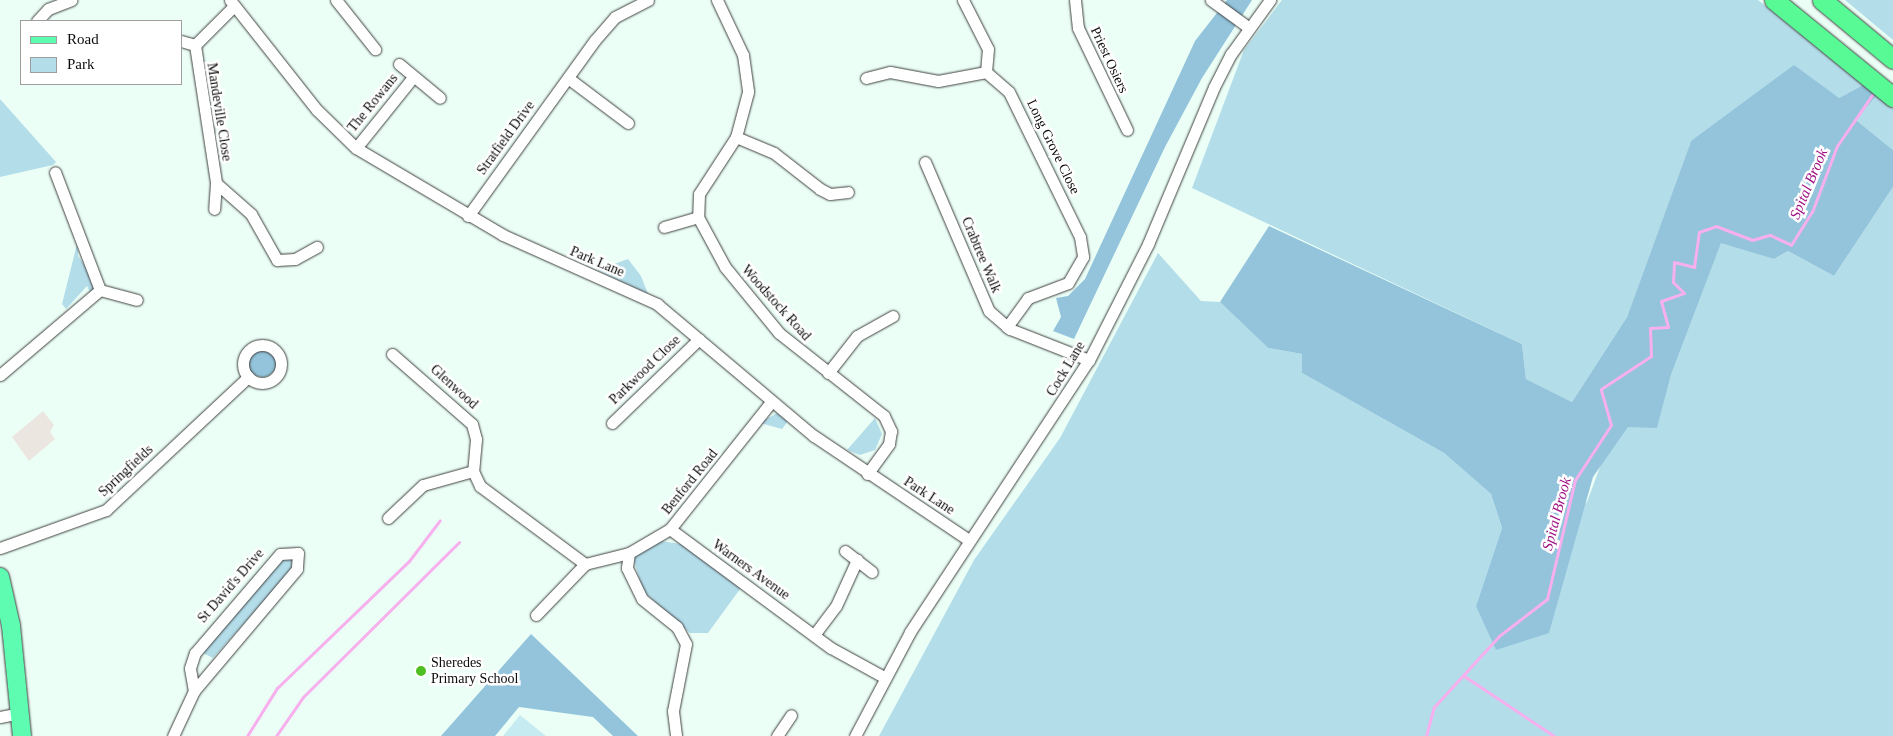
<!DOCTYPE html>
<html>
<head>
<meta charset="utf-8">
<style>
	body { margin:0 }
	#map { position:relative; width:1893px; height:736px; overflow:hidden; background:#ebfff6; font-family:"Times New Roman",serif }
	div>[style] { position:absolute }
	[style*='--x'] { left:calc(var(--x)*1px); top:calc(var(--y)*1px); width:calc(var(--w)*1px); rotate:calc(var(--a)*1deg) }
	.industrial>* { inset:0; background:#ebe7e0 }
	.green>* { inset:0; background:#b4ddea }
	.forest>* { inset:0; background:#93c4db }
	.round { border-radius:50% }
	.pitch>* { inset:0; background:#c6ecf1 }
	.stream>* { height:3px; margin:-1.5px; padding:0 1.5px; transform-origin:1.5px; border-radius:1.5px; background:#f7afed }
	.roads { filter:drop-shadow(0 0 1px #3f3f3f) drop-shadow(0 0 1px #3f3f3f) }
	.minor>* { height:11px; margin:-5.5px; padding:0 5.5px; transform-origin:5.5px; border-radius:5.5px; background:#fff }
	.minor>.ring { margin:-5.5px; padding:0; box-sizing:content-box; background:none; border:11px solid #fff; border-radius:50% }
	.primary>* { height:18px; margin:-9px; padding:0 9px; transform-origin:9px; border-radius:9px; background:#5efcb1 }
	.trunk>* { height:19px; margin:-9.5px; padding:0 9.5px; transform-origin:9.5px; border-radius:9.5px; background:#57fa94 }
	.dots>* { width:14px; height:14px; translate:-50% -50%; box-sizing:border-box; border:2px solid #fff; border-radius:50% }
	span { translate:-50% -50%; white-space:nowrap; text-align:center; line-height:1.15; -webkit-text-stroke:5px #fff; paint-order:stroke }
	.street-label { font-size:14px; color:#0c0c0c }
	.poi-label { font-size:14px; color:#0c0c0c }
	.left { translate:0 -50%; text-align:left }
	.water-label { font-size:15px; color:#a01384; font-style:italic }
	.legend { position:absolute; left:20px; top:20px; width:162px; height:65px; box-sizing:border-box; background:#fff; border:1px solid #9e9e9e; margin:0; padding:6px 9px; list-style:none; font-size:15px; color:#0c0c0c }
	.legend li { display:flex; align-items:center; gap:10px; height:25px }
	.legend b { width:25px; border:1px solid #9e9e9e }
</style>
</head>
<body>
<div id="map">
	<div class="industrial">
		<div style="clip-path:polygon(43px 411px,54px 425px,50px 432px,55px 439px,29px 461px,12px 437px)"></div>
	</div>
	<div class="green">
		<div style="clip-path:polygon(1282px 0,1758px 0,1863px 85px,1839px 98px,1691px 141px,1627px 317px,1572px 402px,1526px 379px,1522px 344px,1192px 188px,1244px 50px)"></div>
		<div style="clip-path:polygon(1845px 0,1893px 0,1893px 40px)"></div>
		<div style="clip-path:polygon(1877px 95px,1893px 109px,1893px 150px,1856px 120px)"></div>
		<div style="clip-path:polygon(0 99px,56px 162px,53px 165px,0 177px)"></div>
		<div style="clip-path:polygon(1893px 187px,1893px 736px,879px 736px,974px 560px,1060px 438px,1158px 253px,1201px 301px,1220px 302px,1268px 348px,1302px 354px,1302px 373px,1444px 453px,1491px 494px,1502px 528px,1476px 606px,1587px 502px,1604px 456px,1628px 427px,1657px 427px,1671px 375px,1721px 242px,1774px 259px,1788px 251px,1834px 276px)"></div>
		<div style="clip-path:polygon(78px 240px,78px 256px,95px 280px,93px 290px,90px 292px,87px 286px,66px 309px,62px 304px)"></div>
		<div style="clip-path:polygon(628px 259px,641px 276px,648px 294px,597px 270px)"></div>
		<div style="clip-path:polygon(777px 413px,788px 421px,782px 429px,760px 423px)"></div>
		<div style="clip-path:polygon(875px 418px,882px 434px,875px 450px,860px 455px,847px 450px)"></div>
		<div style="clip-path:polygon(661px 541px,687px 545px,743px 585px,708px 633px,690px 633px,643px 591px,633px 557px)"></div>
		<div style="clip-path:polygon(294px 556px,294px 567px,213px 658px,203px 653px,283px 557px)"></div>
	</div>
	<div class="forest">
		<div style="clip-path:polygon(1227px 0,1252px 0,1202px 78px,1165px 147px,1074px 339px,1053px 331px,1061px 317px,1056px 298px,1068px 296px,1085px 279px,1195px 41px)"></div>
		<div style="clip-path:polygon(1794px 65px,1839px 98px,1863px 85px,1877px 95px,1856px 120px,1893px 150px,1893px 187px,1834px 276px,1788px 251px,1774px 259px,1721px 243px,1671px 375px,1657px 428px,1628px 427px,1593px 477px,1549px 633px,1496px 650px,1476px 606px,1502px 528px,1491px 494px,1444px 453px,1302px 373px,1302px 354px,1268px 348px,1220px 302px,1269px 226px,1522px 344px,1526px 379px,1572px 402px,1627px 317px,1691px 141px)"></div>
		<div class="round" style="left:248px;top:349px;width:28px;height:28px"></div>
		<div style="clip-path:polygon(531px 634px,638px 736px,613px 736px,593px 717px,519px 707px,495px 736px,441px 736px)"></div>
	</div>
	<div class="pitch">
		<div style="clip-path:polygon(520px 715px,546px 736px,503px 736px)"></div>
	</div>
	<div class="stream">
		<div style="--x:1464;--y:676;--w:108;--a:33.7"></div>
		<div style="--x:247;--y:736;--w:57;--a:-58"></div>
		<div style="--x:277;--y:688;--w:183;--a:-43.9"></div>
		<div style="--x:409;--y:561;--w:51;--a:-52.9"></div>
		<div style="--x:276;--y:736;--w:47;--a:-55.3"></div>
		<div style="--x:303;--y:697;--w:220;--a:-44.8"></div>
		<div style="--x:1426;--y:736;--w:30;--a:-75"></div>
		<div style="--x:1434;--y:707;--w:96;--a:-47.5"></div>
		<div style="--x:1499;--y:636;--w:61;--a:-37.6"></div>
		<div style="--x:1547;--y:599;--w:122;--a:-76.8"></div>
		<div style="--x:1575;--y:480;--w:66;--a:-56.8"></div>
		<div style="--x:1611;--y:425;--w:37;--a:-106"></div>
		<div style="--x:1601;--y:389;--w:60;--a:-33.4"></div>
		<div style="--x:1651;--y:356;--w:28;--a:-92"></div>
		<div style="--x:1650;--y:328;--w:18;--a:-3"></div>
		<div style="--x:1668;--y:327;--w:27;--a:-105"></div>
		<div style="--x:1661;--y:301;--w:24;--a:-19"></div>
		<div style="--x:1684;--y:293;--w:16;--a:-135"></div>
		<div style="--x:1673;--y:282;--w:20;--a:-87"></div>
		<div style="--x:1674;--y:262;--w:21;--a:14"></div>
		<div style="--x:1694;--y:267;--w:35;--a:-82"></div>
		<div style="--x:1699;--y:232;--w:18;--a:-19"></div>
		<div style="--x:1716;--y:226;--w:39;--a:21"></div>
		<div style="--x:1752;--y:240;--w:19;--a:-16"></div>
		<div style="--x:1770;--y:235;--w:23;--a:25"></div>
		<div style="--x:1791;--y:245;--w:39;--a:-58"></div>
		<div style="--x:1812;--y:212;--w:71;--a:-69.3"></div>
		<div style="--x:1837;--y:146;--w:62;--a:-55.5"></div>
	</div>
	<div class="roads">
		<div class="minor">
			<div style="--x:230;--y:0;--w:140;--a:51.7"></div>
			<div style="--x:317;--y:110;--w:54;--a:44.3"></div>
			<div style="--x:356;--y:148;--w:171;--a:30.6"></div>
			<div style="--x:503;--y:235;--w:169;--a:24.1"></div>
			<div style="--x:657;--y:304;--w:205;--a:40.1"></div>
			<div style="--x:814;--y:436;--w:187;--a:33.9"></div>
			<div style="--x:336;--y:0;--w:63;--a:51.5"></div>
			<div style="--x:717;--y:0;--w:61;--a:64.7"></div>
			<div style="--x:743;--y:55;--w:37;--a:82"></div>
			<div style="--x:748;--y:92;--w:47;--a:104.9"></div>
			<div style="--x:736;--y:137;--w:68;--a:123"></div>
			<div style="--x:699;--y:194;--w:23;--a:92"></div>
			<div style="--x:698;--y:217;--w:57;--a:61.6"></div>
			<div style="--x:725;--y:267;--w:85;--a:50.7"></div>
			<div style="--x:779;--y:333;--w:134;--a:38.3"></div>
			<div style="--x:884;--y:416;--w:17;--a:65"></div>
			<div style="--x:891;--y:431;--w:13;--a:99"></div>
			<div style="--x:889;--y:444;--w:37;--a:126"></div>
			<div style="--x:963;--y:0;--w:55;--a:63"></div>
			<div style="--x:988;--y:49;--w:23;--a:95"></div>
			<div style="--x:1075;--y:0;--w:28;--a:84"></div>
			<div style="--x:1078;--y:28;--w:113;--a:64.3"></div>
			<div style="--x:1211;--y:0;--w:46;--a:36.1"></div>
			<div style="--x:37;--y:21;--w:16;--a:-47"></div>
			<div style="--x:48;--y:9;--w:25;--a:-21"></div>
			<div style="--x:181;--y:41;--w:15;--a:16"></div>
			<div style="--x:195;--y:45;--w:55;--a:-45"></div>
			<div style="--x:195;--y:45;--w:140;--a:81.3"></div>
			<div style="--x:216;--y:183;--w:26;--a:94"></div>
			<div style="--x:399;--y:64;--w:53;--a:39.7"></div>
			<div style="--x:568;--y:78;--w:75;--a:36.9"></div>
			<div style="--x:866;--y:78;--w:25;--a:-14"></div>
			<div style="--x:890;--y:72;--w:49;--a:10.6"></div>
			<div style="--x:938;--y:81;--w:49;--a:-10.6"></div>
			<div style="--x:986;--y:72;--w:30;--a:41"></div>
			<div style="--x:1009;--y:92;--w:161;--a:63.9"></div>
			<div style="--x:1080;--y:237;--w:20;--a:81"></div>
			<div style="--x:1083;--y:257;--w:30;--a:120"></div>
			<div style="--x:1068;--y:283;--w:43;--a:159.4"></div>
			<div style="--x:1028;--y:298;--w:36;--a:126"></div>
			<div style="--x:736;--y:137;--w:41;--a:22.8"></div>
			<div style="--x:774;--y:153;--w:58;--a:38"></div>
			<div style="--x:820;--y:189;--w:11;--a:27"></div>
			<div style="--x:830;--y:194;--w:18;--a:-6"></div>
			<div style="--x:356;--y:148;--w:91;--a:-51.2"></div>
			<div style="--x:925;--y:162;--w:162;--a:66.8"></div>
			<div style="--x:989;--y:311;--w:28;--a:41"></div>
			<div style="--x:1010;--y:329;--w:85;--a:21.4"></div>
			<div style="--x:216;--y:183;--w:47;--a:41.5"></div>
			<div style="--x:251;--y:214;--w:53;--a:60.5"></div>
			<div style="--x:277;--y:260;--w:18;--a:-3"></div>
			<div style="--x:295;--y:259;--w:25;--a:-29"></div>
			<div style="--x:468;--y:216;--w:217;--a:-54.2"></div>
			<div style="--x:595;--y:40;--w:30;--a:-49"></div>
			<div style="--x:615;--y:17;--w:37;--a:-27"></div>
			<div style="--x:664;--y:227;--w:35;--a:-16"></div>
			<div style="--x:100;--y:290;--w:38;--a:15"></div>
			<div class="ring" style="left:243px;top:345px;width:27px;height:27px"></div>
			<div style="--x:392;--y:354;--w:106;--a:41.2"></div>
			<div style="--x:472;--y:424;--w:16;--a:75"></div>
			<div style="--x:476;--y:439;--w:32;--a:95"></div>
			<div style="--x:473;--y:471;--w:17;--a:65"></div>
			<div style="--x:480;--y:486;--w:131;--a:36.6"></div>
			<div style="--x:585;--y:564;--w:45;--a:-14"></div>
			<div style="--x:629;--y:553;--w:48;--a:-30.3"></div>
			<div style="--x:670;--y:529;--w:162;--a:-51.5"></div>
			<div style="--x:828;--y:373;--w:47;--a:-51.9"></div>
			<div style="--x:857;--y:336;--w:41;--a:-29.1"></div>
			<div style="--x:0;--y:375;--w:131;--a:-40.4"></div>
			<div style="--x:100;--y:290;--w:126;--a:-110.9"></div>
			<div style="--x:612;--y:423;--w:121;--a:-44"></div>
			<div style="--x:388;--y:518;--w:48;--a:-43.3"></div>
			<div style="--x:423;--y:485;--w:52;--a:-15.6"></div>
			<div style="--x:670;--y:529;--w:200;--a:36.5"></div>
			<div style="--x:831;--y:648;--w:60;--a:28.7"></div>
			<div style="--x:0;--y:548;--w:113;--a:-19.7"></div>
			<div style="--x:106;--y:510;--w:195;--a:-43.1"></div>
			<div style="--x:845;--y:551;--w:34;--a:38"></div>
			<div style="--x:629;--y:553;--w:15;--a:98"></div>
			<div style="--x:627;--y:568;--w:34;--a:64"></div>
			<div style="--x:642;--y:599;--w:45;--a:38.7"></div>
			<div style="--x:677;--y:627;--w:19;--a:62"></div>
			<div style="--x:686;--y:644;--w:68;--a:101"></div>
			<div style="--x:673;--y:711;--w:25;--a:83"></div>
			<div style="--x:536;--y:615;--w:71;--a:-46.1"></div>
			<div style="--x:814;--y:635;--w:36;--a:-53"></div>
			<div style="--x:836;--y:606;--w:51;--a:-65.5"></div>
			<div style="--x:0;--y:717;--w:20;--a:-11"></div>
			<div style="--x:173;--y:736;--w:50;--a:-65"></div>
			<div style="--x:194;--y:691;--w:23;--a:-100"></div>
			<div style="--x:190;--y:668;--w:16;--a:-72"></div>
			<div style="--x:195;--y:653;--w:130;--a:-49.4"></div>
			<div style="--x:280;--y:554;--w:18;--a:-3"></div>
			<div style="--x:298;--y:553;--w:16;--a:94"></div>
			<div style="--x:297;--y:569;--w:160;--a:130.2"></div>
			<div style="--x:777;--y:736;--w:25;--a:-56"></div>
			<div style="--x:855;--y:736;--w:118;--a:-62.1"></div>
			<div style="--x:910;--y:632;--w:326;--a:-56.7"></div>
			<div style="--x:1089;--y:360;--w:130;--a:-63"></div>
			<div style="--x:1148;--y:244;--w:170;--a:-67.2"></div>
			<div style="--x:1214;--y:87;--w:37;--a:-63"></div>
			<div style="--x:1231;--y:54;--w:67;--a:-54.2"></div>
		</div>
		<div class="primary">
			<div style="--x:0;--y:577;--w:50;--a:77.3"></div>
			<div style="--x:11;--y:626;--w:111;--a:84.3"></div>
		</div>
		<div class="trunk">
			<div style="--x:1774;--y:0;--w:154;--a:39.2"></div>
			<div style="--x:1822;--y:0;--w:92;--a:39.7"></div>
		</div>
	</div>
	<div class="dots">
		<div style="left:421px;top:671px;background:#4ebf21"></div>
	</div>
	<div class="street-label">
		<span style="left:1109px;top:60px;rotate:65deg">Priest Osiers</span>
		<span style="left:373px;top:103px;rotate:-51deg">The Rowans</span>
		<span style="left:219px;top:112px;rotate:81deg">Mandeville Close</span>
		<span style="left:506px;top:138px;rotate:-54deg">Stratfield Drive</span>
		<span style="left:1053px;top:147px;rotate:64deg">Long Grove Close</span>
		<span style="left:981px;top:255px;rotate:67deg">Crabtree Walk</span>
		<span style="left:597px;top:262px;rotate:23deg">Park Lane</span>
		<span style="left:776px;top:303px;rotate:48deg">Woodstock Road</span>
		<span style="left:1066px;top:369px;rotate:-59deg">Cock Lane</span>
		<span style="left:645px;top:370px;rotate:-44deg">Parkwood Close</span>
		<span style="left:454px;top:387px;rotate:42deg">Glenwood</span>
		<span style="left:126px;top:471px;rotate:-43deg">Springfields</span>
		<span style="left:690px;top:482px;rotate:-51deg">Benford Road</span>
		<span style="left:929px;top:496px;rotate:33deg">Park Lane</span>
		<span style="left:751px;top:570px;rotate:36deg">Warners Avenue</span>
		<span style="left:231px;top:586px;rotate:-49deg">St David's Drive</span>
	</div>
	<div class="poi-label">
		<span class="left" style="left:431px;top:671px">Sheredes<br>Primary School</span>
	</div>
	<div class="water-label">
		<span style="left:1809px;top:184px;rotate:-67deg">Spital Brook</span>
		<span style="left:1557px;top:514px;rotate:-75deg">Spital Brook</span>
	</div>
	<ul class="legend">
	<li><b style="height:6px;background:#5efcb1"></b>Road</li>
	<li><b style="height:14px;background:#b4ddea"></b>Park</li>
	</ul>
</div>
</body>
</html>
